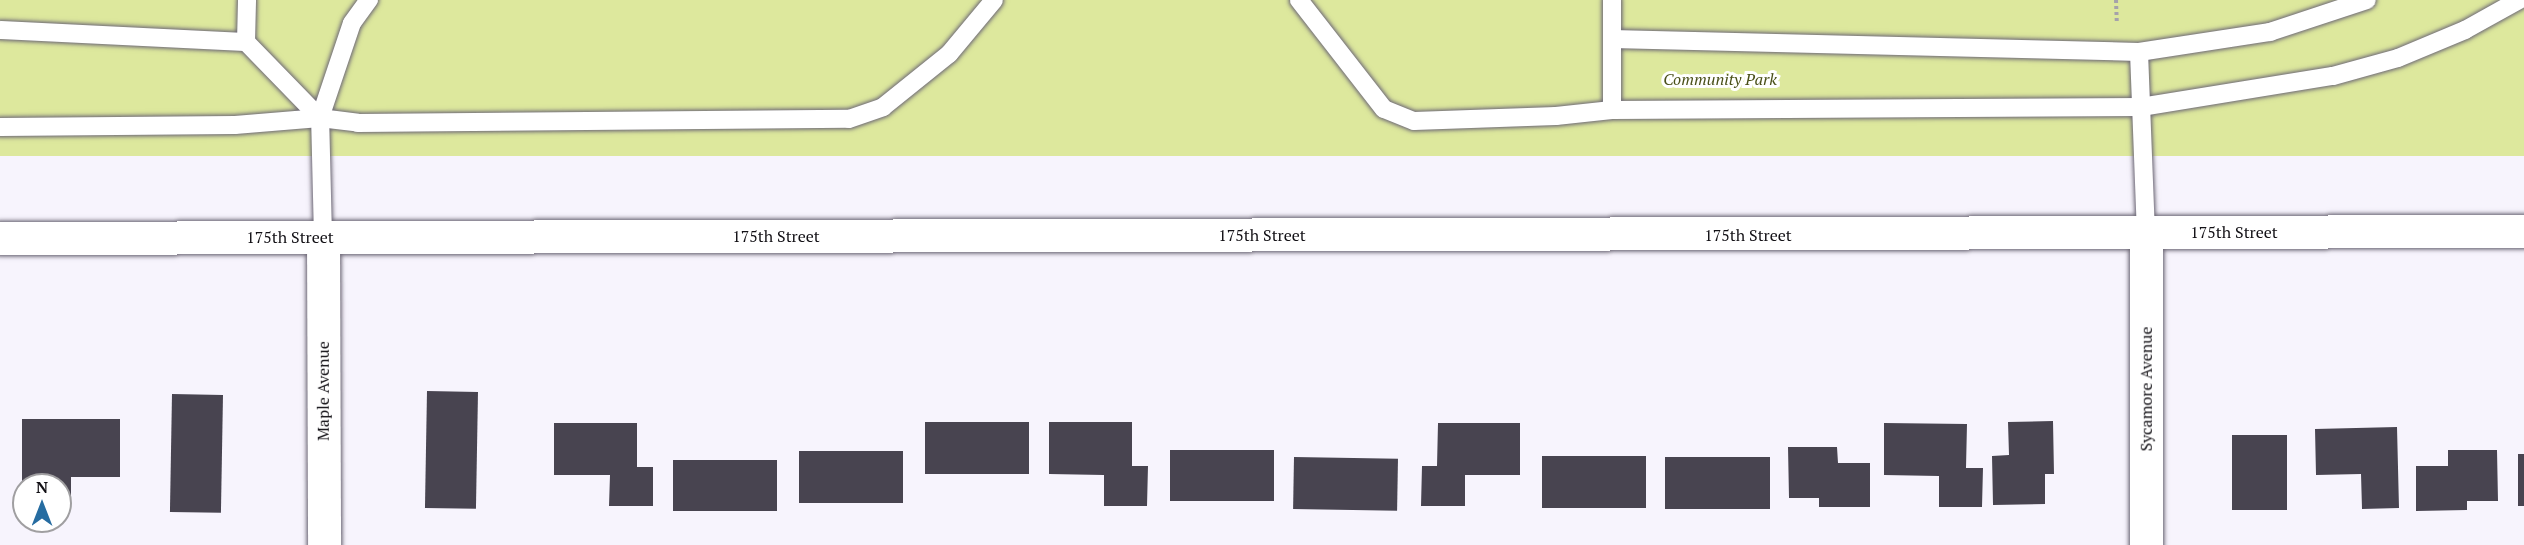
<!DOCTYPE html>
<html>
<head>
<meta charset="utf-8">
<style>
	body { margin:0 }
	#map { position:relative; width:2524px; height:545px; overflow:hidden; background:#f7f4fd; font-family:"PT Serif",serif }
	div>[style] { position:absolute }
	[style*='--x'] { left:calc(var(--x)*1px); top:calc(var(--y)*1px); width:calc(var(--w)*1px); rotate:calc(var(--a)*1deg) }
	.green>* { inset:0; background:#dde89d; transform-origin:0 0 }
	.building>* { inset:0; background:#484450; transform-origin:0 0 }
	.path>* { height:4px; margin-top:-2px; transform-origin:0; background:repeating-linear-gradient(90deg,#a5a2aa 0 3px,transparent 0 6px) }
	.roads { filter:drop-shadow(0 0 2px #6d6876) drop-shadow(0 0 2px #6d6876) }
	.lane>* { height:18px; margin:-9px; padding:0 9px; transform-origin:9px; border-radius:9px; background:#fff }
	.street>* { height:33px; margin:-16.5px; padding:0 16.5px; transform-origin:16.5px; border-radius:16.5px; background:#fff }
	.secondary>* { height:33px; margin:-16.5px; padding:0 16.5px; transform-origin:16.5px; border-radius:16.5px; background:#fff }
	span { translate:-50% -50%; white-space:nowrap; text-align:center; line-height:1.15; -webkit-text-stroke:6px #fff; paint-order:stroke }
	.park-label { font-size:16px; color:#4a5019; font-style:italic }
	.street-label { font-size:16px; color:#121015 }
	.north { position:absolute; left:12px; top:473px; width:60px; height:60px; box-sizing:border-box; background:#fff; border:2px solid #a09fa1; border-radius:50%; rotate:0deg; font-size:16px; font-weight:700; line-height:24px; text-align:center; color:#121015 }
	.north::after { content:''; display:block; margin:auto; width:21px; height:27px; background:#266ca1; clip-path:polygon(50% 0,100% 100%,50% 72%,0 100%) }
</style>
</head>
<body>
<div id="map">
	<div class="green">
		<div style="left:0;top:0;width:2524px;height:156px"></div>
	</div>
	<div class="building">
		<div style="left:427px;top:391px;width:51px;height:117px;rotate:1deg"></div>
		<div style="left:172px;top:394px;width:51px;height:118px;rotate:1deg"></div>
		<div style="clip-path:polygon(22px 419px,120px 419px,120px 477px,71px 477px,71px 509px,60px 509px,60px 485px,22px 485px)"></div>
		<div style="clip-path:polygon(2053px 421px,2054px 474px,2045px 474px,2045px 504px,1993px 505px,1992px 456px,2009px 455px,2008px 422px)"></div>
		<div style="left:925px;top:422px;width:104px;height:52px"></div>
		<div style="clip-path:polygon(1049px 422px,1132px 422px,1132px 466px,1148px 466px,1147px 506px,1104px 506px,1104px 475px,1049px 474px)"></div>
		<div style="clip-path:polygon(554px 423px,637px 423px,637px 467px,653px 467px,653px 506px,609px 506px,610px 475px,554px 475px)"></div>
		<div style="clip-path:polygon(1438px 423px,1520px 423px,1520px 475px,1465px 475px,1465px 506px,1421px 506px,1422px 466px,1437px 466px)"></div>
		<div style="clip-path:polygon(1884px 423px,1967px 424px,1966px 468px,1983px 468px,1982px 507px,1939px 507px,1939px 476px,1884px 475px)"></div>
		<div style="clip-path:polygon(2397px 427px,2399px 508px,2362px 509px,2361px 474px,2316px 475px,2315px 429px)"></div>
		<div style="left:2287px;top:435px;width:75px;height:55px;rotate:90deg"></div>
		<div style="clip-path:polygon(1788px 447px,1837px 447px,1838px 463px,1870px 463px,1870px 507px,1819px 507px,1819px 498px,1789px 498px)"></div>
		<div style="left:1170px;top:450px;width:104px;height:51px"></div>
		<div style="clip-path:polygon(2448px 450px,2497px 450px,2498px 501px,2467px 501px,2467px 510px,2416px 511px,2416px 466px,2448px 466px)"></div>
		<div style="left:799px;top:451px;width:104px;height:52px"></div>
		<div style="left:2518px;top:454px;width:6px;height:52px"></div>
		<div style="left:1542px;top:456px;width:104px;height:52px"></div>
		<div style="left:1294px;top:457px;width:104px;height:52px;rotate:1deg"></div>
		<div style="left:1665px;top:457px;width:105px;height:52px"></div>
		<div style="left:673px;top:460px;width:104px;height:51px"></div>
	</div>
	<div class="path">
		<div style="--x:2116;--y:0;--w:23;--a:88"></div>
	</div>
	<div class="roads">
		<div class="lane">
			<div style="--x:1299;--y:0;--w:138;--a:52.1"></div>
			<div style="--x:1384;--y:109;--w:32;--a:22"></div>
			<div style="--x:1414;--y:121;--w:142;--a:-2"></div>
			<div style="--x:1556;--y:116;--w:56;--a:-6.1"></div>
			<div style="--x:1612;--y:110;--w:529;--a:-0.32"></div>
			<div style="--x:2141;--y:107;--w:194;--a:-9.2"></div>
			<div style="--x:2333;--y:76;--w:67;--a:-15.5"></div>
			<div style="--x:2398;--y:58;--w:73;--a:-22.7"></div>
			<div style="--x:2465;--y:30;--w:62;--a:-29.1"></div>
			<div style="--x:0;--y:30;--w:246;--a:2.8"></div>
			<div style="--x:246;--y:42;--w:106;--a:45.8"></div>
			<div style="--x:1612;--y:39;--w:527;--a:1.41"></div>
			<div style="--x:2139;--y:52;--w:133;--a:-8.7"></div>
			<div style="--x:2270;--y:32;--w:102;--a:-18.3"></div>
			<div style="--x:246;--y:42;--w:42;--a:-88.6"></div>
			<div style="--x:2139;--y:52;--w:181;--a:87.8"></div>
			<div style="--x:1612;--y:110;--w:110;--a:-90"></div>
			<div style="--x:0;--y:127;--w:235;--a:-0.5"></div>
			<div style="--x:235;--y:125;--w:85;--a:-4.7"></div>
			<div style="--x:320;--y:118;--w:38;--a:7"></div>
			<div style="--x:358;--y:123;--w:491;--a:-0.5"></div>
			<div style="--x:849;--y:119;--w:36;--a:-19"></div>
			<div style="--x:883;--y:107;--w:85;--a:-38.8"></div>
			<div style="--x:949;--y:54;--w:70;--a:-50.2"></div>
			<div style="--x:323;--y:237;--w:119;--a:-91.4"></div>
			<div style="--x:320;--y:118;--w:100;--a:-71.4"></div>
			<div style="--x:352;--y:23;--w:29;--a:-54"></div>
		</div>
		<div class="street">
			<div style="--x:323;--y:237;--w:308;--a:89.8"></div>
			<div style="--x:2146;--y:545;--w:312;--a:-90"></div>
		</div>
		<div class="secondary">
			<div style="--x:0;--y:238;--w:2524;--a:-0.16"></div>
		</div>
	</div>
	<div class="park-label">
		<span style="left:1720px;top:79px">Community Park</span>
	</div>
	<div class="street-label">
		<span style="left:2234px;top:232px">175th Street</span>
		<span style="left:1262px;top:235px">175th Street</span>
		<span style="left:1748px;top:235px">175th Street</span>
		<span style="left:776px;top:236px">175th Street</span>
		<span style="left:290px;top:237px">175th Street</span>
		<span style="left:2146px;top:389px;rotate:-90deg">Sycamore Avenue</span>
		<span style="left:323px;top:391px;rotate:-90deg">Maple Avenue</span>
	</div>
	<div class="north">N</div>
</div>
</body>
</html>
